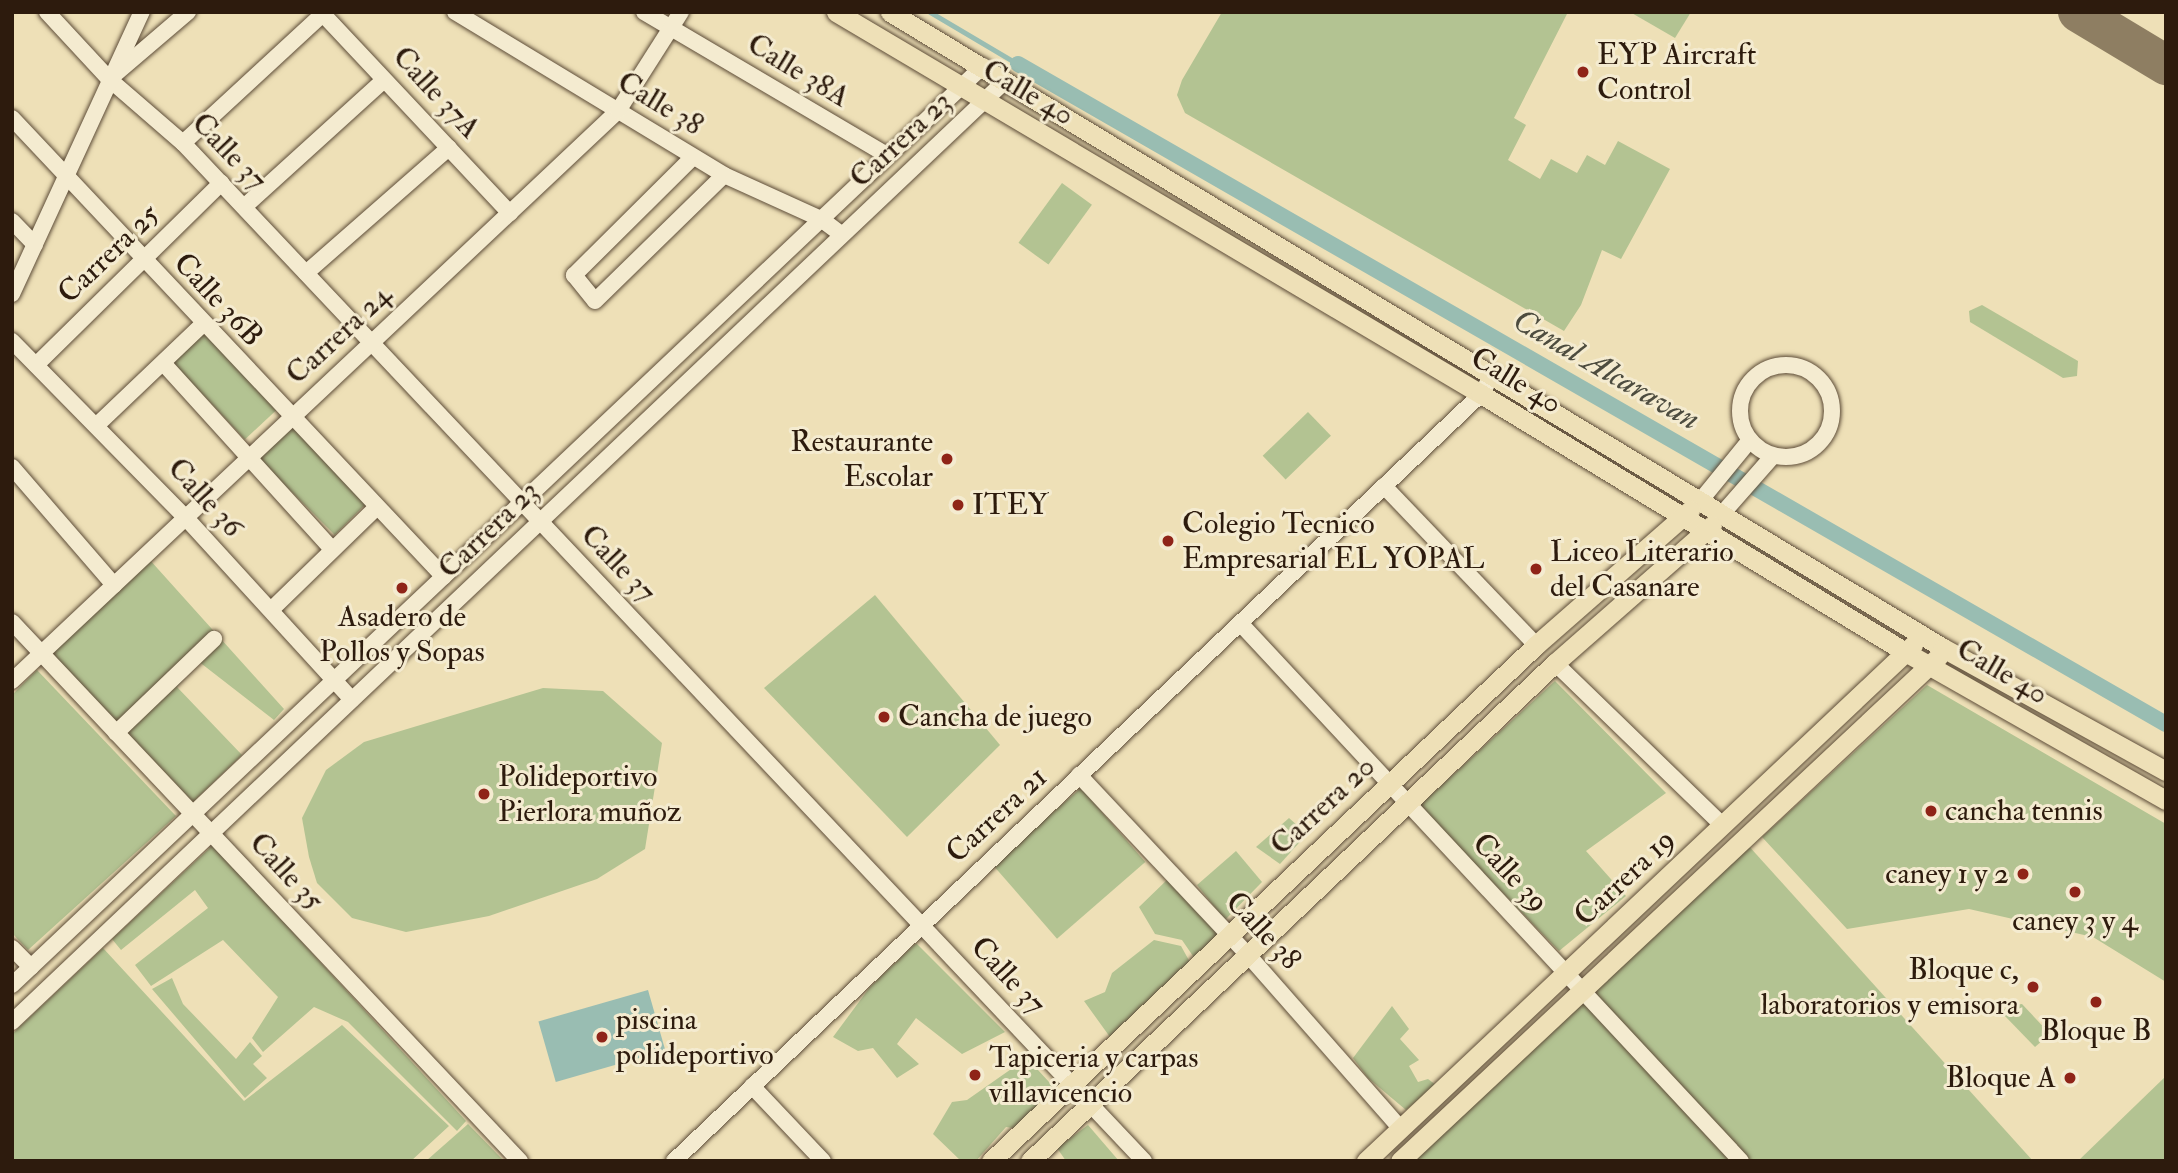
<!DOCTYPE html>
<html>
<head>
<meta charset="utf-8">
<style>
	body { margin:0 }
	#map { position:relative; width:2178px; height:1173px; overflow:hidden; background:#eee0b7; font-family:"IM FELL Double Pica",serif }
	div>[style] { position:absolute }
	[style*='--x'] { left:calc(var(--x)*1px); top:calc(var(--y)*1px); width:calc(var(--w)*1px); rotate:calc(var(--a)*1deg) }
	.green>* { inset:0; background:#b3c392; transform-origin:0 0 }
	.water>* { inset:0; background:#99bdb2; transform-origin:0 0 }
	.stream>* { height:4.5px; margin:-2.25px; padding:0 2.25px; transform-origin:2.25px; border-radius:2.25px; background:#99bdb2 }
	.canal>* { height:16px; margin:-8px; padding:0 8px; transform-origin:8px; border-radius:8px; background:#99bdb2 }
	.taxiway>* { height:40px; margin:-20px; padding:0 20px; transform-origin:20px; border-radius:20px; background:#8e7e62 }
	.roads { filter:drop-shadow(0 0 2px #5d4c38) drop-shadow(0 0 2px #5d4c38) }
	.minor>* { height:16px; margin:-8px; padding:0 8px; transform-origin:8px; border-radius:8px; background:#f4ebd0 }
	.minor>.ring { margin:-8px; padding:0; box-sizing:content-box; background:none; border:16px solid #f4ebd0; border-radius:50% }
	.major>* { height:19px; margin:-9.5px; padding:0 9.5px; transform-origin:9.5px; border-radius:9.5px; background:#eee0b7 }
	.dots>* { width:19px; height:19px; translate:-50% -50%; box-sizing:border-box; border:4px solid #f4ebd0; border-radius:50% }
	span { translate:-50% -50%; white-space:nowrap; text-align:center; line-height:1.15; -webkit-text-stroke:6px #f4ebd0; paint-order:stroke }
	.poi-label { font-size:30px; color:#2d1b0d }
	.left { translate:0 -50%; text-align:left }
	.right { translate:-100% -50%; text-align:right }
	.street-label { font-size:30px; color:#2d1b0d }
	.water-label { font-size:32px; color:#4d4c3f; font-style:italic }
	.frame { position:absolute; inset:0; border:14px solid #2d1b0d; pointer-events:none }
</style>
</head>
<body>
<div id="map">
	<div class="green">
		<div style="clip-path:polygon(1222px 12px,1568px 12px,1514px 118px,1526px 125px,1508px 160px,1540px 179px,1551px 159px,1577px 173px,1587px 155px,1605px 165px,1618px 141px,1670px 169px,1621px 259px,1602px 250px,1581px 305px,1564px 331px,1185px 113px,1177px 95px,1182px 80px)"></div>
		<div style="clip-path:polygon(1630px 12px,1691px 12px,1675px 38px)"></div>
		<div style="left:1062px;top:183px;width:37px;height:74px;rotate:36deg"></div>
		<div style="clip-path:polygon(1982px 305px,2078px 361px,2077px 376px,2063px 378px,1970px 322px,1969px 311px)"></div>
		<div style="left:202px;top:329px;width:110px;height:44px;rotate:47deg"></div>
		<div style="left:1308px;top:412px;width:33px;height:63px;rotate:46deg"></div>
		<div style="left:291px;top:426px;width:108px;height:46px;rotate:45deg"></div>
		<div style="clip-path:polygon(149px 559px,284px 709px,274px 720px,198px 661px,177px 687px,242px 755px,193px 802px,51px 652px)"></div>
		<div style="clip-path:polygon(875px 595px,1000px 745px,907px 837px,764px 688px)"></div>
		<div style="clip-path:polygon(37px 670px,176px 816px,28px 950px,12px 933px,12px 695px)"></div>
		<div style="clip-path:polygon(1555px 681px,1666px 793px,1586px 851px,1626px 896px,1559px 951px,1419px 806px)"></div>
		<div style="clip-path:polygon(1927px 685px,2166px 824px,2166px 982px,2093px 937px,1969px 909px,1847px 929px,1762px 837px)"></div>
		<div style="clip-path:polygon(543px 688px,603px 691px,662px 743px,645px 849px,597px 879px,489px 916px,406px 932px,352px 918px,317px 883px,309px 857px,302px 818px,326px 770px,364px 742px)"></div>
		<div style="left:1081px;top:788px;width:98px;height:117px;rotate:49deg"></div>
		<div style="clip-path:polygon(1289px 818px,1307px 834px,1280px 864px,1256px 847px)"></div>
		<div style="clip-path:polygon(1747px 844px,2033px 1161px,1411px 1161px)"></div>
		<div style="clip-path:polygon(213px 845px,466px 1121px,457px 1131px,348px 1022px,314px 1007px,263px 1052px,252px 1038px,278px 997px,223px 940px,151px 986px,135px 965px,208px 908px,195px 890px,121px 950px,112px 939px)"></div>
		<div style="clip-path:polygon(1236px 851px,1262px 882px,1225px 920px,1197px 885px)"></div>
		<div style="clip-path:polygon(1170px 877px,1219px 936px,1195px 959px,1182px 940px,1155px 934px,1139px 907px)"></div>
		<div style="clip-path:polygon(1154px 940px,1181px 946px,1191px 964px,1115px 1044px,1084px 1001px,1105px 992px,1112px 973px)"></div>
		<div style="clip-path:polygon(916px 943px,1005px 1032px,962px 1054px,916px 1018px,897px 1044px,919px 1064px,897px 1078px,873px 1048px,858px 1051px,833px 1037px,870px 987px)"></div>
		<div style="clip-path:polygon(103px 948px,244px 1101px,342px 1025px,449px 1126px,411px 1161px,12px 1161px,12px 1034px)"></div>
		<div style="clip-path:polygon(172px 978px,183px 1004px,236px 1059px,250px 1042px,262px 1056px,253px 1064px,267px 1078px,245px 1098px,152px 989px)"></div>
		<div style="clip-path:polygon(2022px 1004px,2050px 1034px,2035px 1047px,2002px 1013px,2007px 1006px)"></div>
		<div style="clip-path:polygon(1392px 1006px,1409px 1029px,1400px 1039px,1419px 1060px,1409px 1066px,1418px 1082px,1428px 1079px,1436px 1085px,1406px 1110px,1368px 1078px,1353px 1058px)"></div>
		<div style="clip-path:polygon(1027px 1058px,1060px 1094px,1026px 1130px,1006px 1127px,976px 1161px,961px 1161px,933px 1134px,952px 1102px,967px 1100px)"></div>
		<div style="clip-path:polygon(2166px 1076px,2166px 1161px,2078px 1161px)"></div>
		<div style="clip-path:polygon(468px 1124px,504px 1161px,426px 1161px)"></div>
		<div style="clip-path:polygon(1088px 1125px,1119px 1161px,1066px 1161px,1057px 1148px)"></div>
	</div>
	<div class="water">
		<div style="left:648px;top:990px;width:63px;height:114px;rotate:74deg"></div>
	</div>
	<div class="stream">
		<div style="--x:930;--y:12;--w:102;--a:30.6"></div>
	</div>
	<div class="canal">
		<div style="--x:1018;--y:64;--w:1324;--a:29.9"></div>
	</div>
	<div class="taxiway">
		<div style="--x:2078;--y:12;--w:103;--a:31.1"></div>
	</div>
	<div class="roads">
		<div class="minor">
			<div style="--x:47;--y:12;--w:91;--a:47.2"></div>
			<div style="--x:109;--y:79;--w:98;--a:40.9"></div>
			<div style="--x:183;--y:143;--w:1400;--a:46.65"></div>
			<div style="--x:321;--y:12;--w:276;--a:46.8"></div>
			<div style="--x:455;--y:12;--w:315;--a:31.2"></div>
			<div style="--x:724;--y:175;--w:107;--a:24.4"></div>
			<div style="--x:821;--y:219;--w:26;--a:37"></div>
			<div style="--x:644;--y:12;--w:283;--a:30.5"></div>
			<div style="--x:113;--y:76;--w:99;--a:-40.5"></div>
			<div style="--x:12;--y:118;--w:630;--a:46.74"></div>
			<div style="--x:183;--y:143;--w:190;--a:-42.7"></div>
			<div style="--x:693;--y:157;--w:168;--a:135.2"></div>
			<div style="--x:574;--y:275;--w:33;--a:51"></div>
			<div style="--x:595;--y:301;--w:180;--a:-44.3"></div>
			<div style="--x:244;--y:207;--w:189;--a:-42.2"></div>
			<div style="--x:12;--y:221;--w:33;--a:46"></div>
			<div style="--x:306;--y:273;--w:190;--a:-41.2"></div>
			<div style="--x:12;--y:294;--w:311;--a:-65.3"></div>
			<div style="--x:12;--y:341;--w:248;--a:45.5"></div>
			<div style="--x:186;--y:518;--w:246;--a:47.6"></div>
			<div style="--x:164;--y:364;--w:250;--a:47.8"></div>
			<div class="ring" style="left:1740px;top:365px;width:76px;height:76px"></div>
			<div style="--x:36;--y:365;--w:260;--a:-44.5"></div>
			<div style="--x:97;--y:425;--w:146;--a:-43.6"></div>
			<div style="--x:12;--y:467;--w:156;--a:49.2"></div>
			<div style="--x:1384;--y:486;--w:220;--a:46.3"></div>
			<div style="--x:1701;--y:500;--w:77;--a:-50.8"></div>
			<div style="--x:1722;--y:514;--w:77;--a:-48.7"></div>
			<div style="--x:271;--y:610;--w:146;--a:-44.2"></div>
			<div style="--x:12;--y:622;--w:741;--a:46.7"></div>
			<div style="--x:1240;--y:623;--w:735;--a:47.04"></div>
			<div style="--x:1555;--y:663;--w:234;--a:44.1"></div>
			<div style="--x:12;--y:681;--w:832;--a:-43.25"></div>
			<div style="--x:618;--y:111;--w:117;--a:-57.5"></div>
			<div style="--x:116;--y:733;--w:136;--a:-43.8"></div>
			<div style="--x:1079;--y:775;--w:248;--a:46.8"></div>
			<div style="--x:1249;--y:956;--w:230;--a:48.7"></div>
			<div style="--x:12;--y:948;--w:27;--a:45"></div>
			<div style="--x:12;--y:985;--w:1337;--a:-43.42"></div>
			<div style="--x:12;--y:1022;--w:1369;--a:-43.46"></div>
			<div style="--x:752;--y:1086;--w:103;--a:46.6"></div>
			<div style="--x:674;--y:1161;--w:1113;--a:-43.54"></div>
			<div style="--x:1481;--y:394;--w:23;--a:-59"></div>
		</div>
		<div class="major">
			<div style="--x:836;--y:12;--w:750;--a:30.64"></div>
			<div style="--x:1481;--y:394;--w:499;--a:31.3"></div>
			<div style="--x:1907;--y:653;--w:298;--a:29.6"></div>
			<div style="--x:890;--y:12;--w:1230;--a:31.13"></div>
			<div style="--x:1943;--y:648;--w:255;--a:28.9"></div>
			<div style="--x:991;--y:1161;--w:751;--a:-43.43"></div>
			<div style="--x:1536;--y:645;--w:205;--a:-41.2"></div>
			<div style="--x:1030;--y:1161;--w:724;--a:-43.49"></div>
			<div style="--x:1555;--y:663;--w:209;--a:-41.3"></div>
			<div style="--x:1366;--y:1161;--w:752;--a:-43.33"></div>
			<div style="--x:1400;--y:1161;--w:737;--a:-43.13"></div>
		</div>
	</div>
	<div class="dots">
		<div style="left:1583px;top:72px;background:#8f2418"></div>
		<div style="left:947px;top:459px;background:#8f2418"></div>
		<div style="left:958px;top:505px;background:#8f2418"></div>
		<div style="left:1168px;top:541px;background:#8f2418"></div>
		<div style="left:1536px;top:569px;background:#8f2418"></div>
		<div style="left:402px;top:588px;background:#8f2418"></div>
		<div style="left:884px;top:717px;background:#8f2418"></div>
		<div style="left:484px;top:794px;background:#8f2418"></div>
		<div style="left:1931px;top:811px;background:#8f2418"></div>
		<div style="left:2023px;top:874px;background:#8f2418"></div>
		<div style="left:2075px;top:892px;background:#8f2418"></div>
		<div style="left:2033px;top:987px;background:#8f2418"></div>
		<div style="left:2096px;top:1002px;background:#8f2418"></div>
		<div style="left:602px;top:1037px;background:#8f2418"></div>
		<div style="left:975px;top:1075px;background:#8f2418"></div>
		<div style="left:2070px;top:1078px;background:#8f2418"></div>
	</div>
	<div class="poi-label">
		<span class="left" style="left:1597px;top:72px">EYP Aircraft<br>Control</span>
		<span class="right" style="left:933px;top:459px">Restaurante<br>Escolar</span>
		<span class="left" style="left:972px;top:505px">ITEY</span>
		<span class="left" style="left:1182px;top:541px">Colegio Tecnico<br>Empresarial EL YOPAL</span>
		<span class="left" style="left:1550px;top:569px">Liceo Literario<br>del Casanare</span>
		<span style="left:402px;top:634px">Asadero de<br>Pollos y Sopas</span>
		<span class="left" style="left:898px;top:717px">Cancha de juego</span>
		<span class="left" style="left:498px;top:794px">Polideportivo<br>Pierlora muñoz</span>
		<span class="left" style="left:1945px;top:811px">cancha tennis</span>
		<span class="right" style="left:2009px;top:874px">caney 1 y 2</span>
		<span style="left:2075px;top:921px">caney 3 y 4</span>
		<span class="right" style="left:2019px;top:987px">Bloque c,<br>laboratorios y emisora</span>
		<span class="left" style="left:616px;top:1037px">piscina<br>polideportivo</span>
		<span style="left:2096px;top:1031px">Bloque B</span>
		<span class="left" style="left:989px;top:1075px">Tapiceria y carpas<br>villavicencio</span>
		<span class="right" style="left:2056px;top:1078px">Bloque A</span>
	</div>
	<div class="street-label">
		<span style="left:798px;top:71px;rotate:31deg">Calle 38A</span>
		<span style="left:436px;top:93px;rotate:47deg">Calle 37A</span>
		<span style="left:1028px;top:93px;rotate:30deg">Calle 40</span>
		<span style="left:660px;top:104px;rotate:31deg">Calle 38</span>
		<span style="left:901px;top:140px;rotate:-43deg">Carrera 23</span>
		<span style="left:229px;top:152px;rotate:46deg">Calle 37</span>
		<span style="left:109px;top:254px;rotate:-44deg">Carrera 25</span>
		<span style="left:218px;top:300px;rotate:47deg">Calle 36B</span>
		<span style="left:339px;top:335px;rotate:-43deg">Carrera 24</span>
		<span style="left:1516px;top:381px;rotate:31deg">Calle 40</span>
		<span style="left:205px;top:498px;rotate:47deg">Calle 36</span>
		<span style="left:489px;top:530px;rotate:-44deg">Carrera 23</span>
		<span style="left:618px;top:564px;rotate:46deg">Calle 37</span>
		<span style="left:2002px;top:672px;rotate:30deg">Calle 40</span>
		<span style="left:1323px;top:806px;rotate:-43deg">Carrera 20</span>
		<span style="left:997px;top:815px;rotate:-43deg">Carrera 21</span>
		<span style="left:286px;top:872px;rotate:47deg">Calle 35</span>
		<span style="left:1510px;top:873px;rotate:47deg">Calle 39</span>
		<span style="left:1625px;top:878px;rotate:-43deg">Carrera 19</span>
		<span style="left:1263px;top:931px;rotate:47deg">Calle 38</span>
		<span style="left:1008px;top:976px;rotate:47deg">Calle 37</span>
	</div>
	<div class="water-label">
		<span style="left:1606px;top:370px;rotate:30deg">Canal Alcaravan</span>
	</div>
	<div class="frame"></div>
</div>
</body>
</html>
